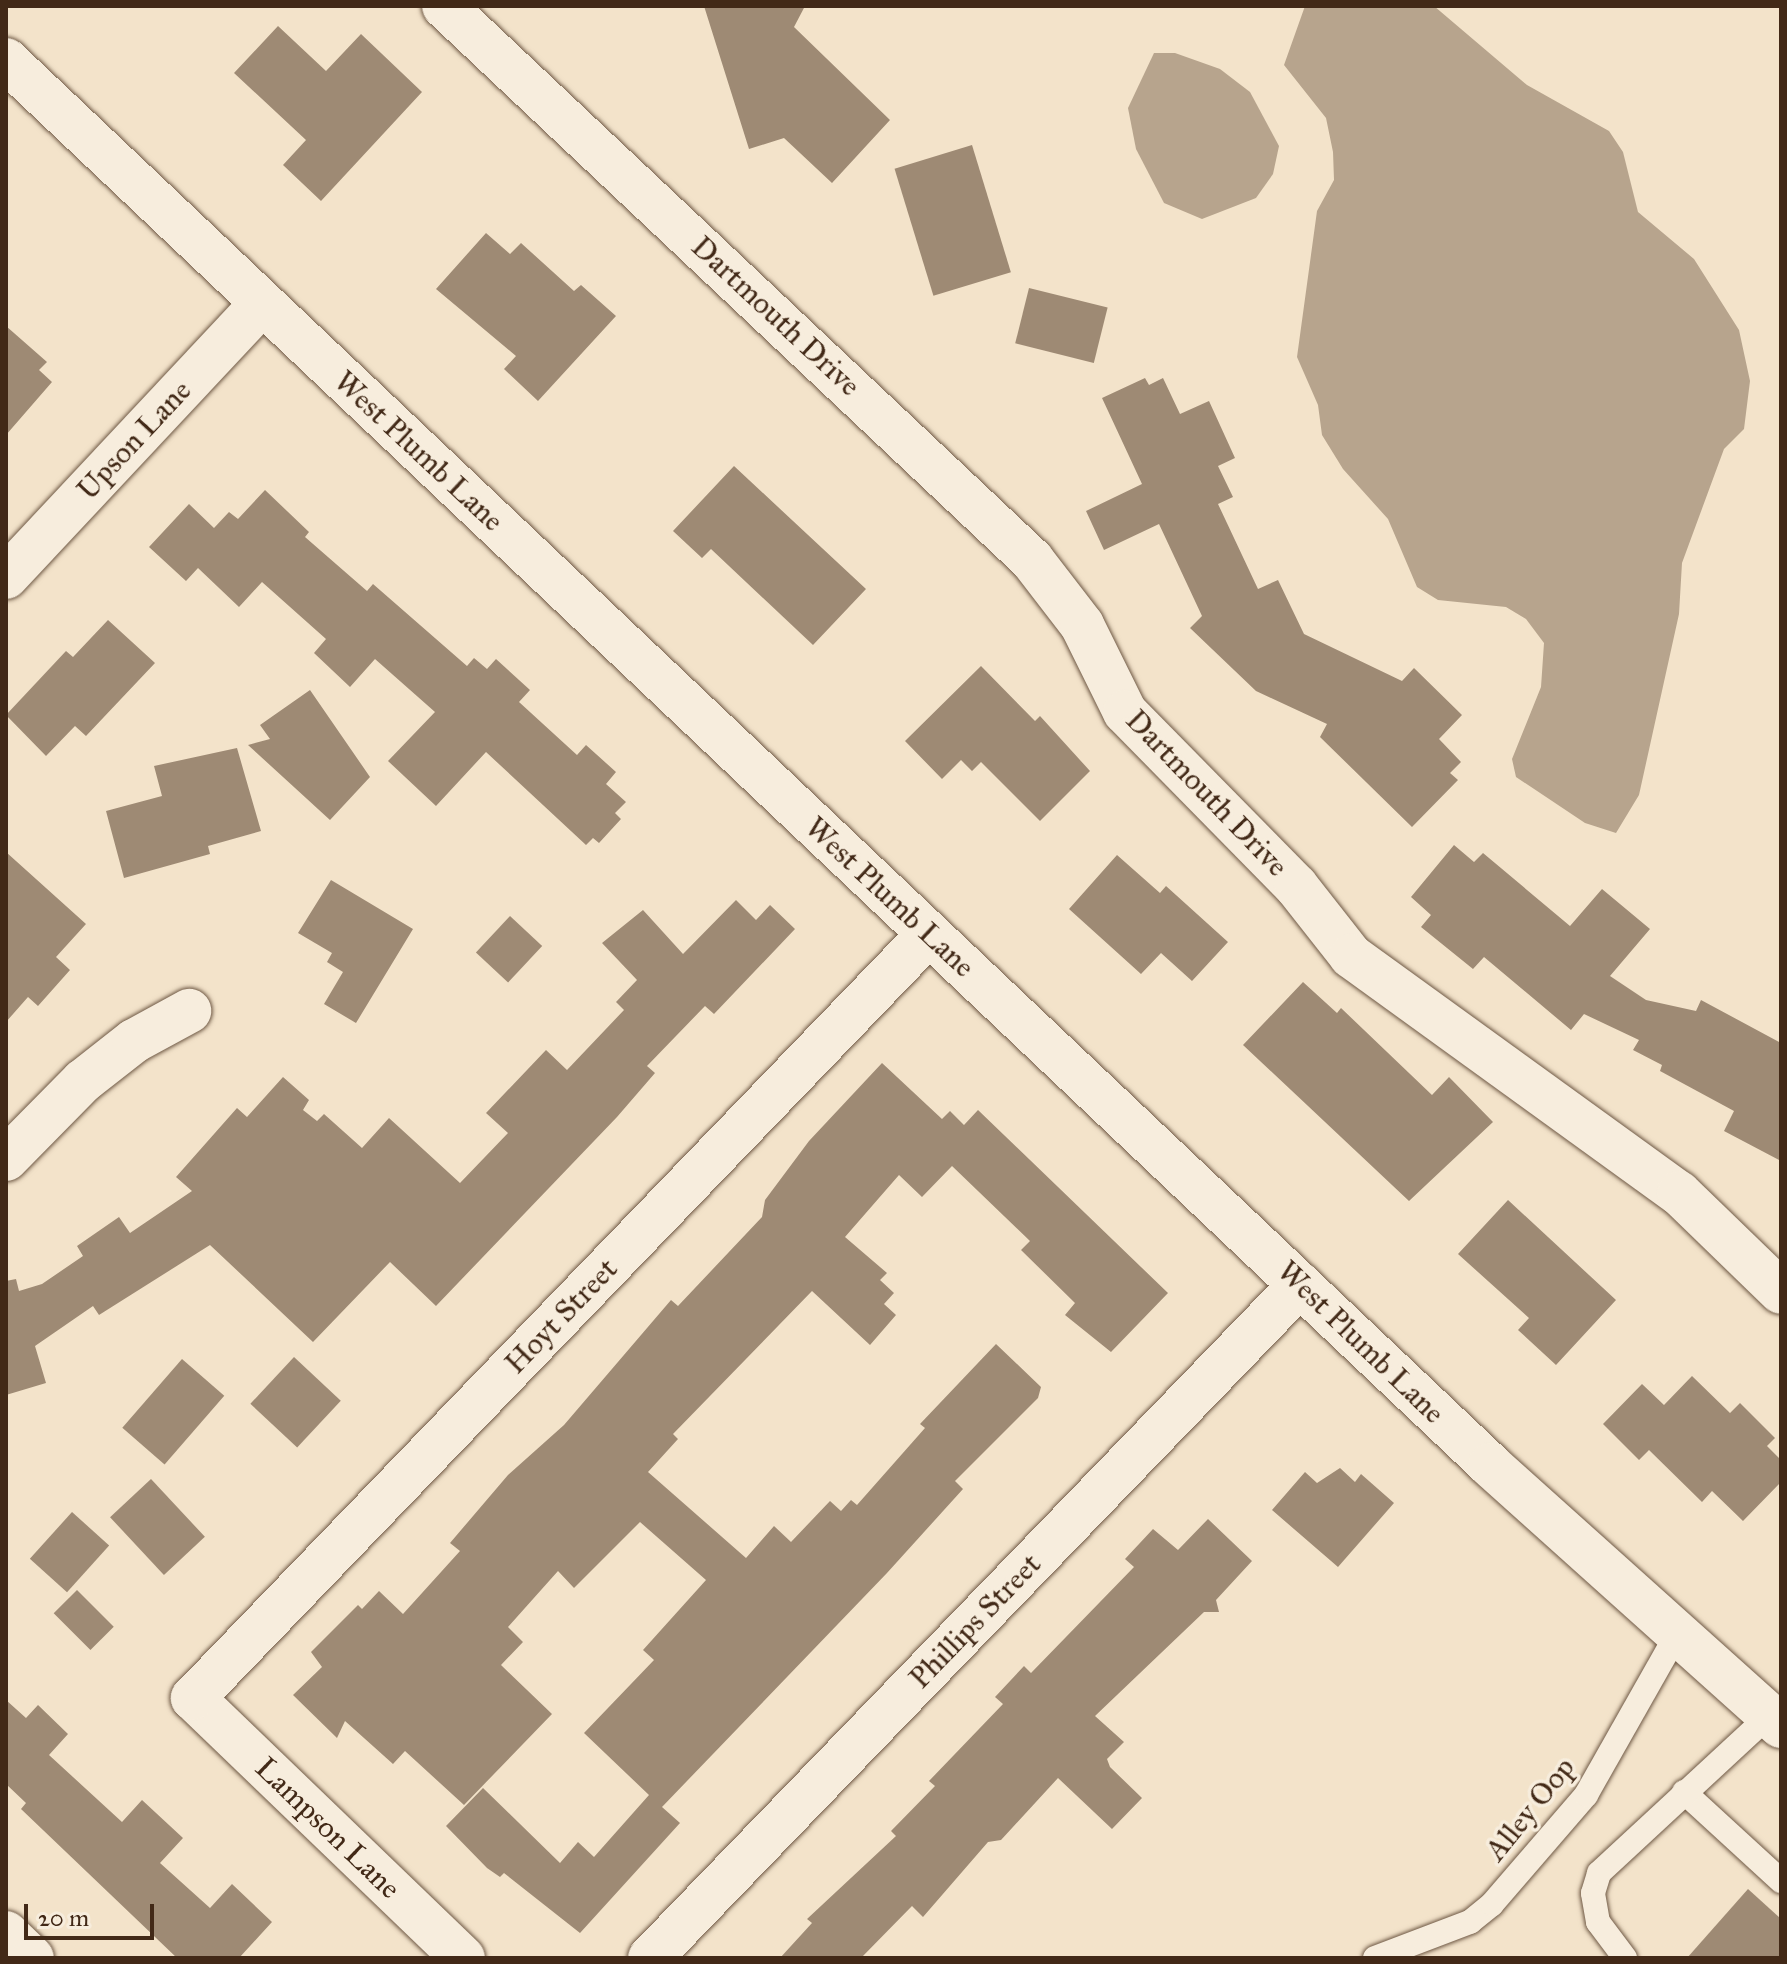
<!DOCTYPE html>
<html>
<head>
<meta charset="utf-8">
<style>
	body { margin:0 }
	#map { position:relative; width:1787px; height:1964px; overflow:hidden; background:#f3e3ca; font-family:"IM FELL Great Primer",serif }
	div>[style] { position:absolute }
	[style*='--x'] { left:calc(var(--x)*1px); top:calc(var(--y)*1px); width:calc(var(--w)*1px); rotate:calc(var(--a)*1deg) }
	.water>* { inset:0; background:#b7a48d }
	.building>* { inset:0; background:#9e8a74; transform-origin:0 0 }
	.roads { filter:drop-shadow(0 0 2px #6e5844) drop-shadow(0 0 2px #6e5844) }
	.lane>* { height:24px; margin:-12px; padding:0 12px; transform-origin:12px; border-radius:12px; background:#f7eddd }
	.street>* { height:44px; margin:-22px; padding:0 22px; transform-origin:22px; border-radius:22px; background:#f7eddd }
	.secondary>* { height:44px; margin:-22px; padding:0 22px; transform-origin:22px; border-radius:22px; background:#f7eddd }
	span { translate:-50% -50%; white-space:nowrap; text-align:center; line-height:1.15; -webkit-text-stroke:7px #f7eddd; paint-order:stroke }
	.street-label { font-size:30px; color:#422917 }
	.frame { position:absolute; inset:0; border:8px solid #422917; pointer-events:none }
	.scale { position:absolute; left:24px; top:1904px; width:130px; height:36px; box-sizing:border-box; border:4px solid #422917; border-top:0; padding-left:10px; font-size:24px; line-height:28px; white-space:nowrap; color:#422917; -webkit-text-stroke:6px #f7eddd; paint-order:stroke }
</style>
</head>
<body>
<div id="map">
	<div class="water">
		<div style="clip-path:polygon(1305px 6px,1434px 6px,1527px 85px,1609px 131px,1623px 152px,1638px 212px,1694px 259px,1739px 330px,1750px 381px,1744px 429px,1724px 449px,1682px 563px,1679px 614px,1639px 795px,1616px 833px,1585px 823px,1516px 777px,1512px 759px,1541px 687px,1544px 643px,1526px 619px,1506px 607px,1438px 600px,1417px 587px,1388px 519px,1343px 469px,1322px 435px,1318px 405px,1297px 357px,1317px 211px,1334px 180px,1333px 152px,1326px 118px,1284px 65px)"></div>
		<div style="clip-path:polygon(1154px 53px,1175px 53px,1220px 69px,1250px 92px,1279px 146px,1273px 174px,1256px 198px,1202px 219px,1164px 203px,1136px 149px,1128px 108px)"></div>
	</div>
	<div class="building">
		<div style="clip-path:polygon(704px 6px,805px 6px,794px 27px,890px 120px,832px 183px,784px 138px,749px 149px)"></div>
		<div style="clip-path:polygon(278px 26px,326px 71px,361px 34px,422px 92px,321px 201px,283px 165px,306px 140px,234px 73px)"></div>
		<div style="left:972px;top:145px;width:133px;height:81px;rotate:73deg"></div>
		<div style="clip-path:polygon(486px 233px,510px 254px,521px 243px,574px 291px,581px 285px,616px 316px,538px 401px,504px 369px,516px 356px,436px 289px)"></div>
		<div style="left:1029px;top:288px;width:81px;height:57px;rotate:14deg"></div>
		<div style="clip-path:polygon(6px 326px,47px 362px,39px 370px,52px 382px,6px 435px)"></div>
		<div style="clip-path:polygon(1145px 378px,1149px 385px,1163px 378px,1180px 414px,1209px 401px,1235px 458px,1218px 466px,1233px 497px,1218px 504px,1258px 589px,1278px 580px,1304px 634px,1402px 681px,1414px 668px,1462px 715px,1439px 739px,1461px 762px,1450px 773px,1458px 780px,1412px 827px,1320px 737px,1327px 724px,1256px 691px,1190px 628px,1202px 616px,1159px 524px,1104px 550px,1086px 511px,1142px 484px,1102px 398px)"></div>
		<div style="clip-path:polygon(734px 466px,866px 589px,813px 645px,711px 549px,702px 558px,673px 531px)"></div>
		<div style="clip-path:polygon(265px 490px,309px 532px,305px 537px,367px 591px,373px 584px,467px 666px,474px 658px,487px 669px,496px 659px,530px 690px,519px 702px,577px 755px,586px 745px,616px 772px,606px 784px,626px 802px,615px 813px,621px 819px,599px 843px,593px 838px,586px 845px,486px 752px,436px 806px,388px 761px,435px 712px,375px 659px,350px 687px,314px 653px,326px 639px,262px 582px,239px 607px,198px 568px,186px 581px,149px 547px,189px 504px,214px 528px,229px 512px,238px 519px)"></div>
		<div style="clip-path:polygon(108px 620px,155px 663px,86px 736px,75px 726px,46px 756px,6px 715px,66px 651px,73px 657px)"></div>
		<div style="clip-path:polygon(981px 666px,1035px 721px,1040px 716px,1090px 771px,1040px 821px,981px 762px,972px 771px,961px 760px,942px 779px,905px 741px)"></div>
		<div style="clip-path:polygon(310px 690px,370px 777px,330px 820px,248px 745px,270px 739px,260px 725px)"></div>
		<div style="clip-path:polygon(237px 748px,261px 831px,208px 846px,210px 854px,124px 878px,106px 811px,162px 796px,154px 766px)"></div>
		<div style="clip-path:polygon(1454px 845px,1474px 862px,1483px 853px,1570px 926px,1602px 889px,1650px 929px,1610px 976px,1646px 1000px,1696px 1011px,1701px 1000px,1781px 1043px,1781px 1161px,1724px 1131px,1734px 1111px,1660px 1071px,1662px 1065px,1633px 1050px,1639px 1040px,1584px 1014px,1571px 1030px,1484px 957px,1473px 969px,1421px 927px,1431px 915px,1411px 897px)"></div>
		<div style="clip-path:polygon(6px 852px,86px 924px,56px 957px,70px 970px,38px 1006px,28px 997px,6px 1022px)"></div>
		<div style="clip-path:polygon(1117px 855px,1160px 893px,1166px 886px,1228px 942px,1192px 981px,1161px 953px,1141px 974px,1069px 909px)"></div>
		<div style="clip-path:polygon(331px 880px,413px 929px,356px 1023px,324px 1004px,343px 972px,327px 962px,332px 953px,298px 933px)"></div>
		<div style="clip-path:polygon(736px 900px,756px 920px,770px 905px,795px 929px,714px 1014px,705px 1006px,647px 1066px,655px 1073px,617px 1117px,436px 1306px,390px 1262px,313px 1342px,210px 1245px,99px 1315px,93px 1306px,35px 1346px,46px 1383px,6px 1395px,6px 1281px,16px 1279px,19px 1291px,42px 1284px,83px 1256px,77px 1246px,119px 1217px,130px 1233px,192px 1191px,176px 1177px,237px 1108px,247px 1117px,283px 1077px,309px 1100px,303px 1110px,317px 1121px,324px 1114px,362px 1148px,389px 1118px,460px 1183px,508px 1133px,486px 1113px,546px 1050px,567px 1070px,624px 1010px,616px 1002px,637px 980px,602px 943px,643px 910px,683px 954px)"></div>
		<div style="left:510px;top:916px;width:44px;height:50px;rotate:43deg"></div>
		<div style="clip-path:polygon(1303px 982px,1337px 1013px,1341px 1008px,1432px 1095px,1449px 1077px,1493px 1122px,1409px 1201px,1243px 1045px)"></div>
		<div style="clip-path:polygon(882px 1063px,942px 1119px,950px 1111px,964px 1125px,978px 1110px,1168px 1293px,1111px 1352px,1065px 1315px,1075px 1303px,1021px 1250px,1030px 1241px,952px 1166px,922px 1197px,899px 1175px,845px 1237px,887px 1273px,880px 1280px,894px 1293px,884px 1304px,896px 1315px,870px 1345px,812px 1291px,673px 1434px,678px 1439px,648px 1472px,746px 1558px,774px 1526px,791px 1542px,830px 1501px,841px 1511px,851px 1500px,857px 1505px,925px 1428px,920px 1424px,996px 1344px,1041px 1387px,1038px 1398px,955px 1481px,963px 1489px,887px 1573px,662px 1807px,680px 1823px,580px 1933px,504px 1873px,500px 1877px,487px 1868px,446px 1826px,483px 1788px,560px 1863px,578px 1842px,594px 1857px,649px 1795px,584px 1733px,654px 1660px,643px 1650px,706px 1580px,640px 1522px,574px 1588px,558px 1571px,508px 1627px,523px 1642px,501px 1665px,552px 1714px,464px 1805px,405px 1751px,393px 1764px,345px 1721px,337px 1738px,293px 1695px,322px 1667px,311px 1652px,358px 1605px,362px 1609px,379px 1591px,403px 1614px,460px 1551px,450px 1543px,508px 1475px,564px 1425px,671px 1300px,678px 1306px,762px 1217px,765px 1200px,809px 1141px)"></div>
		<div style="clip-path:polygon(1508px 1200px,1616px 1300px,1556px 1365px,1518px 1330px,1529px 1318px,1458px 1254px)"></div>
		<div style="left:294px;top:1357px;width:64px;height:64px;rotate:43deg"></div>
		<div style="left:182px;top:1359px;width:56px;height:91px;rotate:41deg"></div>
		<div style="clip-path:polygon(1692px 1376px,1730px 1413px,1740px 1403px,1775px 1438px,1767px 1446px,1781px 1460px,1781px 1482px,1743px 1521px,1712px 1491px,1702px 1502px,1649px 1450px,1639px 1460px,1603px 1424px,1642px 1384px,1664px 1405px)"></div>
		<div style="clip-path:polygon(1340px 1468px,1355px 1482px,1361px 1474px,1394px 1503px,1338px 1567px,1272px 1510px,1305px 1472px,1317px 1483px)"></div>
		<div style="left:151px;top:1479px;width:79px;height:56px;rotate:47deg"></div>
		<div style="left:72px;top:1512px;width:50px;height:63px;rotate:42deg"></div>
		<div style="clip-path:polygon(1208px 1519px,1252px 1561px,1216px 1600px,1219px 1612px,1204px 1612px,1095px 1716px,1124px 1742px,1107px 1759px,1110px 1767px,1142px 1798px,1112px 1829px,1058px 1778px,1001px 1840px,988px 1842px,923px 1917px,912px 1906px,861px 1958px,780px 1958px,812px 1923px,807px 1919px,896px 1836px,891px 1831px,935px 1786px,929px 1781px,1003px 1704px,995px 1697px,1024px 1666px,1031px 1673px,1134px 1567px,1125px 1559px,1153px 1529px,1178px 1550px)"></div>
		<div style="left:77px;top:1590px;width:52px;height:33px;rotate:45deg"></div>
		<div style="clip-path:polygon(6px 1700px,26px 1718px,38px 1705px,68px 1734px,49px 1755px,122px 1822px,142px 1800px,183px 1838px,160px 1863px,210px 1908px,232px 1884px,272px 1922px,239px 1958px,177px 1958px,21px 1809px,26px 1803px,6px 1784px)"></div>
		<div style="clip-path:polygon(1748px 1889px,1781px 1919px,1781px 1958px,1687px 1958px)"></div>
	</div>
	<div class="roads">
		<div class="lane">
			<div style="--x:1684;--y:1792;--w:132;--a:42.5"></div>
			<div style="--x:1375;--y:1958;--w:102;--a:-20.8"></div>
			<div style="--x:1470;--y:1922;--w:28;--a:-39"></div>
			<div style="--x:1492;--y:1904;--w:144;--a:-49.2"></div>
			<div style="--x:1586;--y:1795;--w:183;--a:-60.5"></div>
			<div style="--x:1625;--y:1958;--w:45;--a:-126.9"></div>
			<div style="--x:1598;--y:1922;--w:29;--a:-100"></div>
			<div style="--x:1593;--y:1893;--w:21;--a:-73"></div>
			<div style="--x:1599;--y:1873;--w:243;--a:-42.8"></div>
		</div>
		<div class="street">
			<div style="--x:444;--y:6;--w:808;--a:43.29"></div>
			<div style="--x:1032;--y:560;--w:82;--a:52.4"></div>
			<div style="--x:1082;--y:625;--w:97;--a:63.7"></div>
			<div style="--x:1125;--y:712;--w:244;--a:45.5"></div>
			<div style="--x:1296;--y:886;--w:89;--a:51.8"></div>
			<div style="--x:1351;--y:956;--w:405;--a:35.9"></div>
			<div style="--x:1679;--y:1193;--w:142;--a:44.1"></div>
			<div style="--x:6;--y:577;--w:375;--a:-46.9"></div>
			<div style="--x:6;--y:1159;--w:110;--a:-45.4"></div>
			<div style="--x:83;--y:1081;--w:65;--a:-38.1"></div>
			<div style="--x:134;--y:1041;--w:63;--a:-28.6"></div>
			<div style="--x:6;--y:1933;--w:36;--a:44"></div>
			<div style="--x:463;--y:1958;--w:375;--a:-136.1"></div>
			<div style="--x:193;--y:1698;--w:1061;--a:-46.07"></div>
			<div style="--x:650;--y:1958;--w:936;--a:-46"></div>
		</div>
		<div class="secondary">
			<div style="--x:6;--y:60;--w:2044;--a:43.43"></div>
			<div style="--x:1490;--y:1465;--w:391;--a:41.9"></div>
		</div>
	</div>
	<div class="street-label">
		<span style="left:776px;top:316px;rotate:43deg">Dartmouth Drive</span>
		<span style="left:134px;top:440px;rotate:-47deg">Upson Lane</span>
		<span style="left:419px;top:451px;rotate:43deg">West Plumb Lane</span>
		<span style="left:1207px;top:793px;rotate:46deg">Dartmouth Drive</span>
		<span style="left:890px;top:897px;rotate:43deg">West Plumb Lane</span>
		<span style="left:561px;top:1316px;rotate:-46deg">Hoyt Street</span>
		<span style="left:1361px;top:1342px;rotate:44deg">West Plumb Lane</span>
		<span style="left:975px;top:1621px;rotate:-46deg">Phillips Street</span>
		<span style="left:1530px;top:1809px;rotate:-51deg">Alley Oop</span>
		<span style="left:328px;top:1828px;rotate:44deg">Lampson Lane</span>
	</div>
	<div class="frame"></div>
	<div class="scale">20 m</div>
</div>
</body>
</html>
